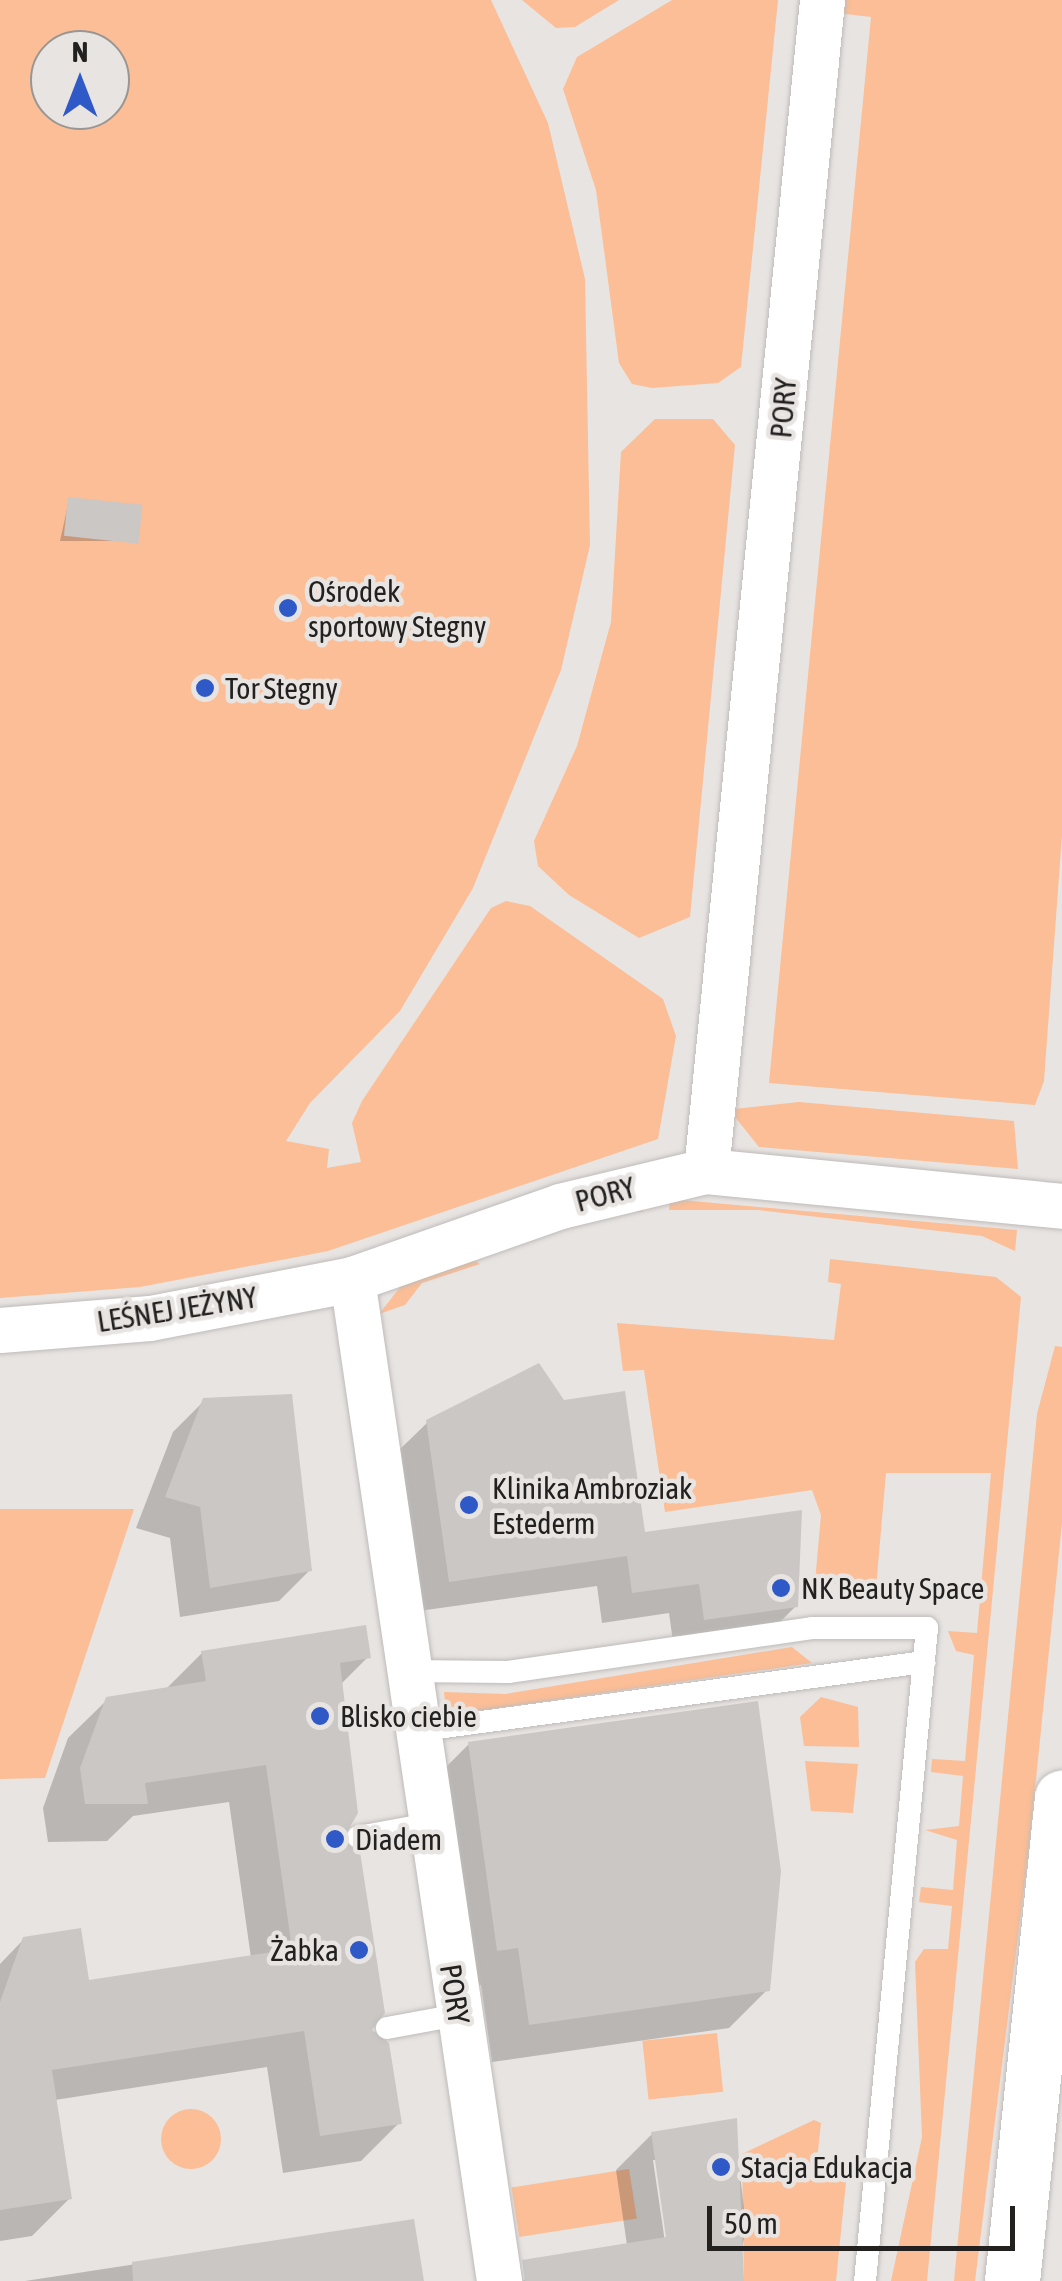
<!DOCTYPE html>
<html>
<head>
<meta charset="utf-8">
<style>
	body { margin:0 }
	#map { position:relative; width:1062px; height:2281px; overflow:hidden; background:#e8e4e2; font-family:"Asap Condensed",sans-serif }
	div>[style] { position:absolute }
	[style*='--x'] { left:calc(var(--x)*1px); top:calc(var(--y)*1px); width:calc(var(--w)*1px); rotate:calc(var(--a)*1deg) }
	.green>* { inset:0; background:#fbbe96; transform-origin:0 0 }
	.round { border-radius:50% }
	.shadow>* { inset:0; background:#0003 }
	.building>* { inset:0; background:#cac7c5; transform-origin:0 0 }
	.roads { filter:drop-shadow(0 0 2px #bfbbb9) drop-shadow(0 0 2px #bfbbb9) }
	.lane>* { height:22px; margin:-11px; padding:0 11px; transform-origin:11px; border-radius:11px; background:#fff }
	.street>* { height:45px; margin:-22.5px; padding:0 22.5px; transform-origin:22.5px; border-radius:22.5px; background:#fff }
	.primary>* { height:55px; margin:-27.5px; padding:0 27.5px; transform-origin:27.5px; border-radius:27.5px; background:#fff }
	.dots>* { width:28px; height:28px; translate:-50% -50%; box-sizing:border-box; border:5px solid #e8e4e2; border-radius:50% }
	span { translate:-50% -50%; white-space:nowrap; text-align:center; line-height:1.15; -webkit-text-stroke:9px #e8e4e2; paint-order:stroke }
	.street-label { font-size:30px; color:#222120 }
	.poi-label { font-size:30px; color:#222120 }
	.left { translate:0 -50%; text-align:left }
	.right { translate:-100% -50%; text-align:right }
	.north { position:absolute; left:30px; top:30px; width:100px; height:100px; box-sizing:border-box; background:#e8e4e2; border:2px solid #999694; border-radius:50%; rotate:0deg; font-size:28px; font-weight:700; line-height:40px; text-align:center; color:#222120 }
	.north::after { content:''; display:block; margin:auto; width:35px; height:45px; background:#3059c8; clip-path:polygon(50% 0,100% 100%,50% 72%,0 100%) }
	.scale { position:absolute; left:707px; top:2206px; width:308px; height:45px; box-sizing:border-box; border:5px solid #222120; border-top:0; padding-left:12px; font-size:30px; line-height:35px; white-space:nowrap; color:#222120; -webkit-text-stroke:8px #e8e4e2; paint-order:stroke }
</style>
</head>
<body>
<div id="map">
	<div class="green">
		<div style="clip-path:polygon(evenodd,0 0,491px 0,548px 123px,585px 279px,590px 545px,561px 670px,473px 888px,400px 1011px,310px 1103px,286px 1141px,329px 1149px,327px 1168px,361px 1162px,352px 1123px,362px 1101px,491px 908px,506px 901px,530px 906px,663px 999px,676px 1036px,658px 1139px,328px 1251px,140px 1287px,0 1298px,0 0,50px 50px,110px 50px,110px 110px,50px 110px,50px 50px)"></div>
		<div style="clip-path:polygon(522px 0,619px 0,575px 27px,556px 28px)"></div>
		<div style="clip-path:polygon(672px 0,778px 0,741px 367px,718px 383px,652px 388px,632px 384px,619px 363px,596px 190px,563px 89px,577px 57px)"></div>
		<div style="clip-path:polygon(839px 0,1062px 0,1062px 835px,1044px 1081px,1035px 1105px,769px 1083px,871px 17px,837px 13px)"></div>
		<div style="clip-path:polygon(655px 419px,713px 419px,735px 445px,690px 917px,639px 938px,569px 895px,538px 866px,534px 841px,577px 746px,611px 622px,621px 452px)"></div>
		<div style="clip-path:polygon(799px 1102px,1014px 1121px,1018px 1169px,759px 1147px,735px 1117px,734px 1109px)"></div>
		<div style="clip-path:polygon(670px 1199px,1017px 1230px,1015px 1251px,982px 1236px,758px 1210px,669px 1210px)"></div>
		<div style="left:643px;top:1202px;width:10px;height:135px;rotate:90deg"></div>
		<div style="clip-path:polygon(471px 1258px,480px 1264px,422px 1283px,405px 1305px,379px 1314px,401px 1286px)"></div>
		<div style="clip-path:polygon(830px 1259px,996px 1277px,1021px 1297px,927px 2281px,891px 2281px,922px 2137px,915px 1962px,924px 1949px,948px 1949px,952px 1906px,919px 1902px,921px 1887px,953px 1890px,957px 1840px,925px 1830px,959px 1826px,963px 1776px,931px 1772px,932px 1759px,965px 1761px,974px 1655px,956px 1651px,948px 1631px,977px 1633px,991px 1473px,886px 1473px,876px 1588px,815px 1582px,821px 1515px,812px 1490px,665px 1512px,644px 1370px,623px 1371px,617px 1323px,834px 1340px,841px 1284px,828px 1282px)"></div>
		<div style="clip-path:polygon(1055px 1346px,1062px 1347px,1062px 1523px,1029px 1848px,975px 2281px,954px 2281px,1037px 1414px)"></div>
		<div style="clip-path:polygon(0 1509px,134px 1509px,45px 1778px,0 1779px)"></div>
		<div style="clip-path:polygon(792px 1647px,812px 1663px,455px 1714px,445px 1703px,444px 1692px,505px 1694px)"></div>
		<div style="clip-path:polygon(821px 1697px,858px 1707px,859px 1747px,804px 1746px,800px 1717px)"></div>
		<div style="clip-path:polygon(805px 1761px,858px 1764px,853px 1813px,811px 1811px)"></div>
		<div style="left:717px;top:2033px;width:59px;height:75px;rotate:84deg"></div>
		<div class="round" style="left:161px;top:2109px;width:60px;height:60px"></div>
		<div style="clip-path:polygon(814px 2120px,821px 2123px,815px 2178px,846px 2182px,836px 2281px,744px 2281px,742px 2154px)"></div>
		<div style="left:629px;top:2169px;width:50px;height:119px;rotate:81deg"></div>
	</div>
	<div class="shadow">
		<div style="clip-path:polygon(69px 500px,137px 541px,60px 541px)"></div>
		<div style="clip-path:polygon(204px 1401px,310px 1570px,279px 1601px,180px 1617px,170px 1538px,136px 1528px,173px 1432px)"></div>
		<div style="clip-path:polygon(563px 1402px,643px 1535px,796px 1606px,765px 1637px,674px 1649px,669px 1613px,602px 1623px,597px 1586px,419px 1611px,396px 1453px,428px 1422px)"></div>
		<div style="clip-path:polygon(202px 1653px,368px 1657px,340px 1685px,340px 1839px,369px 2030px,399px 2123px,361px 2161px,283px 2173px,267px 2067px,55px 2100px,70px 2198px,32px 2236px,0 2241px,0 1964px,24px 1939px,87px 1983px,251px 1958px,229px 1802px,133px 1816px,107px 1841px,48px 1842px,43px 1808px,68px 1738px,107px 1700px,165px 1690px)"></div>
		<div style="clip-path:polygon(469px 1744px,767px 1990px,729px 2028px,492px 2062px,481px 1985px,459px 1988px,431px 1782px)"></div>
		<div style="clip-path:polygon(evenodd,734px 2121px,746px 2227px,736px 2281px,523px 2281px,546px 2259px,627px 2245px,616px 2170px,652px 2134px,734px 2121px,653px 2160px,658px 2160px,671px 2249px,666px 2249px,653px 2160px)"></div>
		<div style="clip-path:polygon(412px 2222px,421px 2281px,25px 2281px)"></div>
	</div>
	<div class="building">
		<div style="left:68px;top:497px;width:75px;height:39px;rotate:6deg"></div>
		<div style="clip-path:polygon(539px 1363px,564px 1400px,625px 1391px,645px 1532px,802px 1510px,798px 1607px,704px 1620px,699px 1584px,632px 1593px,627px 1556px,449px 1582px,426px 1420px)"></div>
		<div style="clip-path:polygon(292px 1394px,312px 1571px,210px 1588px,200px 1507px,165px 1497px,203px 1398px)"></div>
		<div style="clip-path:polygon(366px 1625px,371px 1658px,340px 1663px,358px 1813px,343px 1839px,360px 1852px,385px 2013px,372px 2030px,389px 2043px,402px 2124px,320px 2136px,304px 2031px,52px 2070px,72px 2199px,0 2210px,0 2002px,23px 1937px,81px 1928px,89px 1980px,292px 1949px,266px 1765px,145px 1783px,148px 1804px,85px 1804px,80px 1768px,106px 1697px,206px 1681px,201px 1651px)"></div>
		<div style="clip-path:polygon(758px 1701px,781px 1871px,770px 1991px,529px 2025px,518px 1948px,497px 1951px,468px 1742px)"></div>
		<div style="clip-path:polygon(737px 2118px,744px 2281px,525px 2281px,522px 2260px,666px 2237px,651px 2132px)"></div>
		<div style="clip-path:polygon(414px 2219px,424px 2281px,133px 2281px,132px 2262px)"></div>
	</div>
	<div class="roads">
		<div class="lane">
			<div style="--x:406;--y:1671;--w:102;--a:0.6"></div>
			<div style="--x:508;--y:1672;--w:307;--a:-8.2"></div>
			<div style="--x:812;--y:1628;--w:115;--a:0"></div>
			<div style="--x:927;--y:1628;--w:656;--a:95.42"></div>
			<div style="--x:415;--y:1731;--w:514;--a:-7.72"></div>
			<div style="--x:358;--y:1837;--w:72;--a:-10.4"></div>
			<div style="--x:387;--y:2028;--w:72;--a:-10.4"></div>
		</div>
		<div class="street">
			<div style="--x:706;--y:1171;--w:1177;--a:-84.34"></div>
			<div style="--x:352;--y:1279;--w:1013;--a:81.65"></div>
			<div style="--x:0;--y:1330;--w:150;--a:-4.6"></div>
			<div style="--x:150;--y:1318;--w:206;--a:-10.9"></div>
			<div style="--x:352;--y:1279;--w:220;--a:-19.3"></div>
			<div style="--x:560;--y:1206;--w:150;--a:-13.5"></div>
			<div style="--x:706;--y:1171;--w:358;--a:5.6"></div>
		</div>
		<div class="primary">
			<div style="--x:1012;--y:2281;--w:486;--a:-84.1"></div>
		</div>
	</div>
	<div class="dots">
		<div style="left:288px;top:608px;background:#3059c8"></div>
		<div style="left:205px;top:688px;background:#3059c8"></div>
		<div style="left:469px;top:1505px;background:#3059c8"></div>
		<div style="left:781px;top:1588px;background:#3059c8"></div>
		<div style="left:320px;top:1716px;background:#3059c8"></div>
		<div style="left:335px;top:1839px;background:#3059c8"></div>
		<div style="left:359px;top:1950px;background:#3059c8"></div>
		<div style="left:721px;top:2167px;background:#3059c8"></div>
	</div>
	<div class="street-label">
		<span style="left:783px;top:408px;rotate:-85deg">PORY</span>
		<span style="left:605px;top:1194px;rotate:-15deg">PORY</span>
		<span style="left:177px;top:1309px;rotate:-9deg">LEŚNEJ JEŻYNY</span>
		<span style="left:455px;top:1994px;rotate:81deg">PORY</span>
	</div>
	<div class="poi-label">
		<span class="left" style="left:308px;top:608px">Ośrodek<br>sportowy Stegny</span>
		<span class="left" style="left:225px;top:688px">Tor Stegny</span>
		<span class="left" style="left:492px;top:1505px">Klinika Ambroziak<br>Estederm</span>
		<span class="left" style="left:801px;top:1588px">NK Beauty Space</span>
		<span class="left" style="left:340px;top:1716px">Blisko ciebie</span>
		<span class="left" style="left:355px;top:1839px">Diadem</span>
		<span class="right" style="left:339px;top:1950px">Żabka</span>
		<span class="left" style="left:741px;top:2167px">Stacja Edukacja</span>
	</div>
	<div class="north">N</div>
	<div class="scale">50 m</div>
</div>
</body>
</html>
